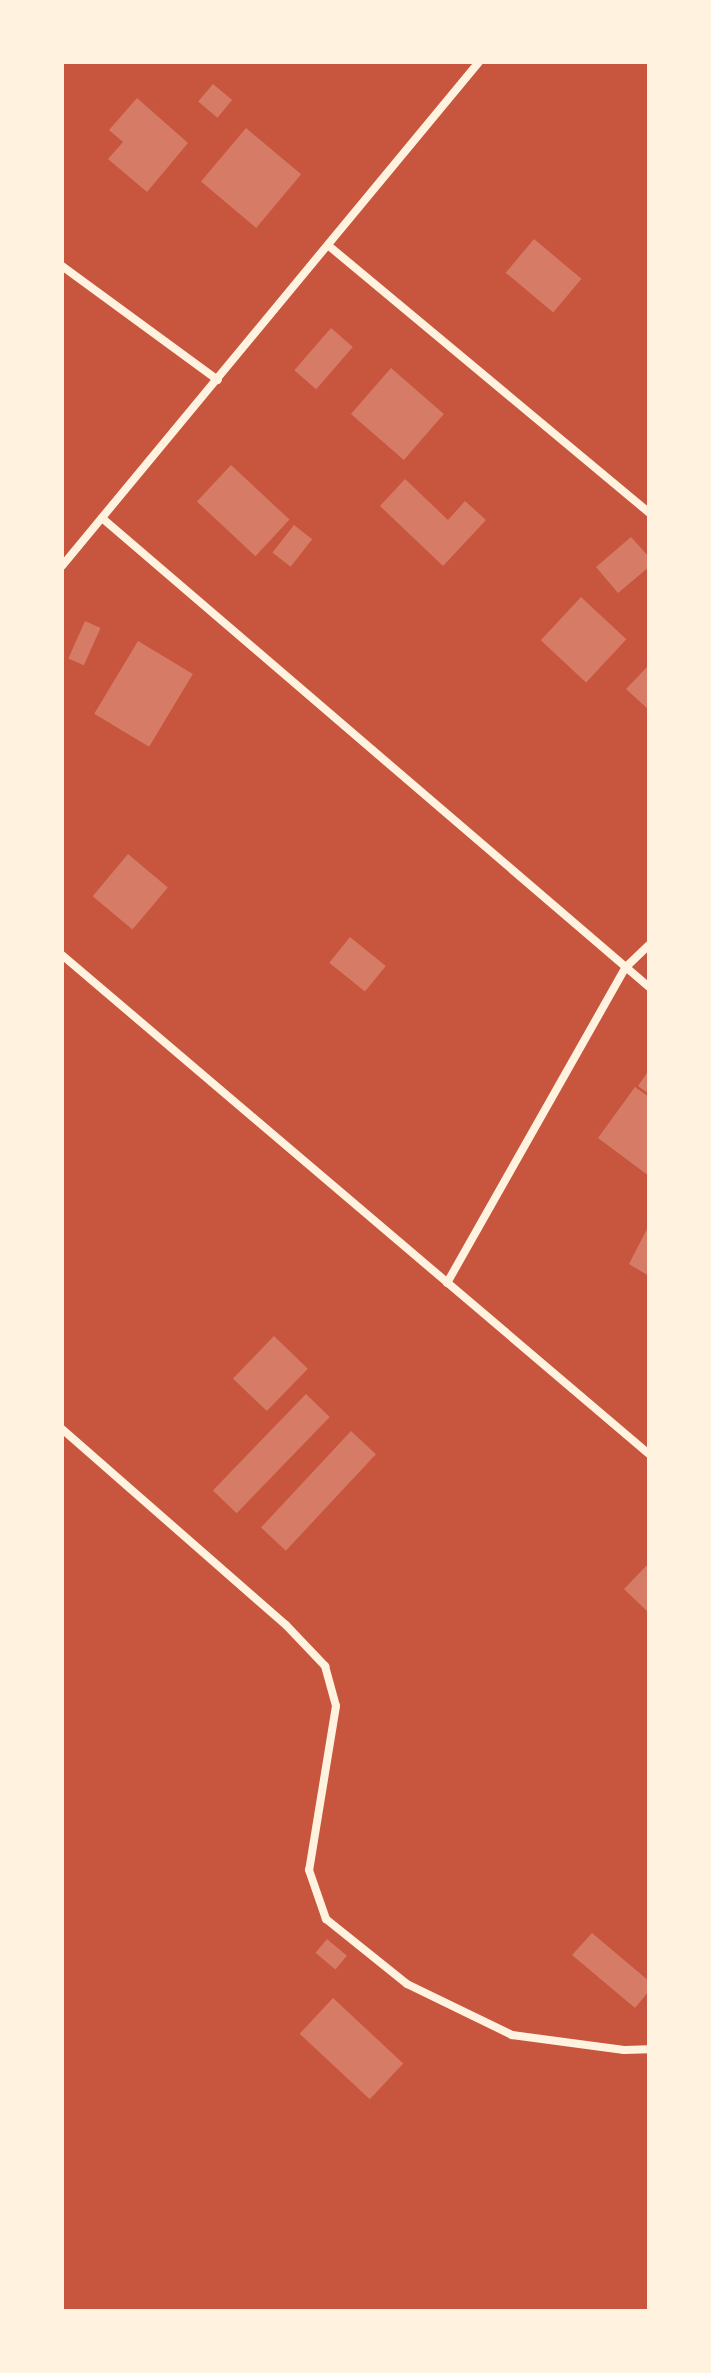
<!DOCTYPE html>
<html>
<head>
<meta charset="utf-8">
<style>
	body { margin:0 }
	#map { position:relative; width:711px; height:2373px; overflow:hidden; background:#c8553d; font-family:"Open Sans",sans-serif }
	div>[style] { position:absolute }
	[style*='--x'] { left:calc(var(--x)*1px); top:calc(var(--y)*1px); width:calc(var(--w)*1px); rotate:calc(var(--a)*1deg) }
	.building>* { inset:0; background:#d67c66; transform-origin:0 0 }
	.minor>* { height:8px; margin:-4px; padding:0 4px; transform-origin:4px; border-radius:4px; background:#fff3e0 }
	span { translate:-50% -50%; white-space:nowrap; text-align:center; line-height:1.15; -webkit-text-stroke:6px #fff3e0; paint-order:stroke }
	.frame { position:absolute; inset:0; border:64px solid #fff3e0; pointer-events:none }
</style>
</head>
<body>
<div id="map">
	<div class="building">
		<div style="left:213px;top:84px;width:25px;height:23px;rotate:40deg"></div>
		<div style="clip-path:polygon(137px 98px,188px 143px,147px 192px,108px 159px,123px 142px,109px 130px)"></div>
		<div style="left:246px;top:128px;width:72px;height:70px;rotate:40deg"></div>
		<div style="left:534px;top:239px;width:62px;height:44px;rotate:40deg"></div>
		<div style="left:331px;top:328px;width:29px;height:56px;rotate:41deg"></div>
		<div style="left:391px;top:368px;width:70px;height:61px;rotate:41deg"></div>
		<div style="left:231px;top:465px;width:80px;height:50px;rotate:43deg"></div>
		<div style="clip-path:polygon(405px 479px,448px 520px,465px 501px,486px 520px,443px 566px,380px 506px)"></div>
		<div style="left:294px;top:525px;width:23px;height:35px;rotate:38deg"></div>
		<div style="clip-path:polygon(631px 537px,649px 557px,649px 567px,618px 593px,596px 567px)"></div>
		<div style="left:581px;top:597px;width:62px;height:59px;rotate:43deg"></div>
		<div style="left:85px;top:621px;width:17px;height:41px;rotate:24deg"></div>
		<div style="left:138px;top:641px;width:64px;height:85px;rotate:31deg"></div>
		<div style="clip-path:polygon(649px 665px,649px 710px,626px 689px)"></div>
		<div style="left:128px;top:854px;width:52px;height:55px;rotate:40deg"></div>
		<div style="left:350px;top:937px;width:46px;height:33px;rotate:39deg"></div>
		<div style="clip-path:polygon(649px 1070px,649px 1094px,638px 1086px)"></div>
		<div style="clip-path:polygon(635px 1087px,649px 1097px,649px 1176px,598px 1138px)"></div>
		<div style="clip-path:polygon(649px 1225px,649px 1276px,629px 1264px)"></div>
		<div style="left:274px;top:1336px;width:47px;height:59px;rotate:44deg"></div>
		<div style="left:306px;top:1394px;width:33px;height:134px;rotate:44deg"></div>
		<div style="left:351px;top:1431px;width:34px;height:132px;rotate:43deg"></div>
		<div style="clip-path:polygon(649px 1563px,649px 1613px,624px 1589px)"></div>
		<div style="clip-path:polygon(592px 1933px,649px 1981px,649px 1991px,635px 2008px,572px 1955px)"></div>
		<div style="left:327px;top:1939px;width:26px;height:18px;rotate:40deg"></div>
		<div style="left:333px;top:1998px;width:96px;height:49px;rotate:43deg"></div>
	</div>
	<div class="minor">
		<div style="--x:329;--y:246;--w:417;--a:39.8"></div>
		<div style="--x:62;--y:266;--w:193;--a:36.2"></div>
		<div style="--x:102;--y:518;--w:721;--a:40.61"></div>
		<div style="--x:62;--y:566;--w:654;--a:-50.4"></div>
		<div style="--x:62;--y:955;--w:770;--a:40.37"></div>
		<div style="--x:447;--y:1283;--w:363;--a:-60.5"></div>
		<div style="--x:626;--y:967;--w:32;--a:-44"></div>
		<div style="--x:62;--y:1429;--w:298;--a:41.2"></div>
		<div style="--x:286;--y:1625;--w:57;--a:46.4"></div>
		<div style="--x:325;--y:1666;--w:41;--a:74.6"></div>
		<div style="--x:336;--y:1706;--w:166;--a:99.3"></div>
		<div style="--x:309;--y:1870;--w:52;--a:70.9"></div>
		<div style="--x:326;--y:1919;--w:104;--a:38.7"></div>
		<div style="--x:407;--y:1984;--w:117;--a:25.9"></div>
		<div style="--x:512;--y:2035;--w:113;--a:7.6"></div>
		<div style="--x:624;--y:2050;--w:25;--a:-2"></div>
	</div>
	<div class="frame"></div>
</div>
</body>
</html>
